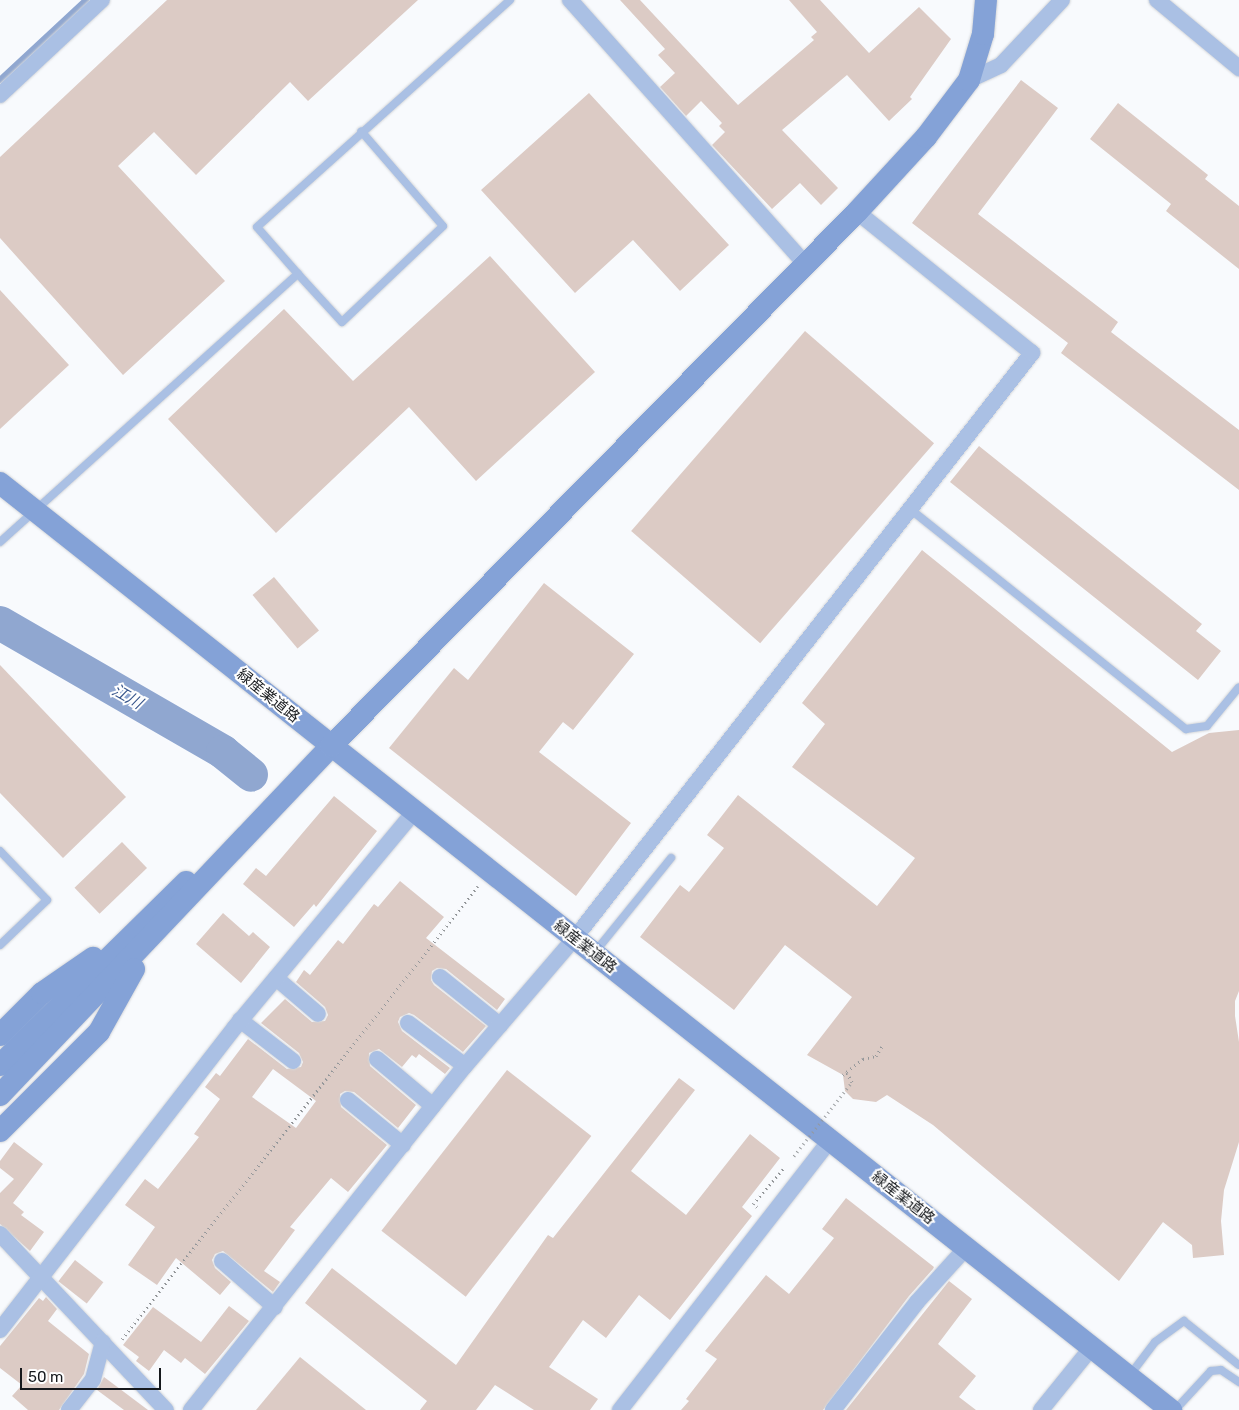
<!DOCTYPE html>
<html>
<head>
<meta charset="utf-8">
<style>
	body { margin:0 }
	#map { position:relative; width:1239px; height:1410px; overflow:hidden; background:#f8fafd; font-family:Rubik,"Noto Sans JP",sans-serif }
	div>[style] { position:absolute }
	[style*='--x'] { left:calc(var(--x)*1px); top:calc(var(--y)*1px); width:calc(var(--w)*1px); rotate:calc(var(--a)*1deg) }
	.stream>* { height:5.5px; margin:-2.75px; padding:0 2.75px; transform-origin:2.75px; border-radius:2.75px; background:#90a7d0 }
	.river>* { height:34px; margin:-17px; padding:0 17px; transform-origin:17px; border-radius:17px; background:#90a7d0 }
	.building>* { inset:0; background:#dccbc5; transform-origin:0 0 }
	.path>* { height:3px; margin-top:-1.5px; transform-origin:0; background:repeating-linear-gradient(90deg,#94979a 0 1px,transparent 0 5px) }
	.roads { filter:drop-shadow(0 0 1px #d4d6d9) drop-shadow(0 0 1px #d4d6d9) }
	.lane>* { height:8px; margin:-4px; padding:0 4px; transform-origin:4px; border-radius:4px; background:#aac0e4 }
	.street>* { height:16px; margin:-8px; padding:0 8px; transform-origin:8px; border-radius:8px; background:#aac0e4 }
	.secondary>* { height:22px; margin:-11px; padding:0 11px; transform-origin:11px; border-radius:11px; background:#84a2d7 }
	.path-bridge>* { height:3px; margin-top:-1.5px; transform-origin:0; background:repeating-linear-gradient(90deg,#94979a 0 1px,transparent 0 5px) }
	span { translate:-50% -50%; white-space:nowrap; text-align:center; line-height:1.15; -webkit-text-stroke:4px #fff; paint-order:stroke }
	.street-label { font-size:15px; color:#16191d }
	.water-label { font-size:16px; color:#38568c; font-style:italic }
	.scale { position:absolute; left:20px; top:1368px; width:141px; height:22px; box-sizing:border-box; border:2px solid #16191d; border-top:0; padding-left:6px; font-size:15px; line-height:18px; white-space:nowrap; color:#16191d; -webkit-text-stroke:4px #fff; paint-order:stroke }
</style>
</head>
<body>
<div id="map">
	<div class="stream">
		<div style="--x:0;--y:80;--w:117;--a:-42.9"></div>
	</div>
	<div class="river">
		<div style="--x:0;--y:623;--w:258;--a:30"></div>
		<div style="--x:223;--y:752;--w:36;--a:39"></div>
	</div>
	<div class="building">
		<div style="clip-path:polygon(167px 0,418px 0,308px 101px,290px 82px,196px 175px,154px 132px,118px 166px,225px 281px,123px 375px,0 238px,0 157px)"></div>
		<div style="clip-path:polygon(620px 0,640px 0,738px 105px,814px 40px,811px 37px,817px 32px,789px 0,820px 0,869px 53px,919px 7px,951px 39px,910px 97px,912px 99px,889px 121px,847px 75px,782px 130px,838px 188px,821px 205px,800px 183px,772px 209px,712px 145px,725px 132px,719px 126px,722px 123px,701px 101px,686px 116px,660px 87px,675px 73px,658px 55px,665px 49px)"></div>
		<div style="clip-path:polygon(1021px 80px,1058px 108px,978px 214px,1118px 322px,1111px 332px,1239px 430px,1239px 490px,1061px 353px,1068px 343px,912px 223px)"></div>
		<div style="clip-path:polygon(589px 93px,729px 245px,680px 291px,633px 240px,575px 293px,481px 190px)"></div>
		<div style="clip-path:polygon(1118px 103px,1208px 175px,1205px 179px,1239px 206px,1239px 269px,1166px 211px,1171px 204px,1090px 139px)"></div>
		<div style="clip-path:polygon(490px 256px,595px 372px,476px 481px,409px 407px,276px 533px,168px 419px,284px 309px,353px 381px)"></div>
		<div style="clip-path:polygon(0 290px,69px 365px,0 429px)"></div>
		<div style="left:805px;top:331px;width:171px;height:265px;rotate:41deg"></div>
		<div style="clip-path:polygon(979px 446px,1202px 624px,1196px 631px,1221px 651px,1198px 680px,950px 482px)"></div>
		<div style="clip-path:polygon(922px 550px,1172px 752px,1209px 733px,1239px 730px,1239px 991px,1235px 1001px,1235px 1016px,1239px 1042px,1239px 1142px,1224px 1190px,1221px 1221px,1224px 1255px,1193px 1258px,1192px 1245px,1163px 1222px,1119px 1281px,933px 1125px,887px 1095px,876px 1102px,853px 1099px,845px 1091px,843px 1075px,807px 1055px,852px 997px,785px 945px,734px 1010px,640px 937px,680px 885px,689px 892px,724px 848px,707px 835px,738px 795px,877px 906px,915px 858px,792px 767px,825px 724px,802px 703px)"></div>
		<div style="left:274px;top:577px;width:70px;height:28px;rotate:50deg"></div>
		<div style="clip-path:polygon(544px 583px,634px 654px,573px 730px,563px 722px,539px 752px,631px 823px,576px 896px,389px 748px,454px 668px,468px 680px)"></div>
		<div style="clip-path:polygon(0 665px,126px 797px,63px 858px,0 793px)"></div>
		<div style="clip-path:polygon(334px 796px,377px 831px,316px 907px,314px 904px,294px 927px,243px 884px,256px 868px,266px 876px)"></div>
		<div style="left:122px;top:842px;width:36px;height:66px;rotate:46deg"></div>
		<div style="clip-path:polygon(evenodd,400px 881px,444px 917px,426px 938px,505px 999px,497px 1010px,446px 969px,437px 968px,432px 971px,431px 980px,434px 985px,486px 1026px,463px 1052px,414px 1015px,409px 1013px,400px 1017px,398px 1022px,402px 1031px,450px 1068px,445px 1074px,419px 1054px,416px 1058px,412px 1055px,402px 1067px,379px 1049px,369px 1053px,370px 1066px,416px 1105px,398px 1128px,354px 1092px,345px 1091px,340px 1094px,341px 1107px,387px 1145px,348px 1192px,331px 1178px,290px 1227px,295px 1230px,264px 1271px,280px 1282px,273px 1292px,223px 1251px,215px 1254px,212px 1260px,215px 1268px,231px 1282px,220px 1295px,176px 1258px,157px 1285px,128px 1265px,155px 1227px,125px 1205px,145px 1179px,158px 1189px,199px 1137px,194px 1134px,220px 1099px,205px 1087px,216px 1073px,220px 1076px,248px 1039px,287px 1069px,301px 1067px,303px 1062px,299px 1053px,261px 1023px,285px 999px,312px 1022px,325px 1021px,328px 1015px,325px 1007px,296px 982px,304px 970px,310px 975px,338px 940px,343px 944px,374px 904px,378px 907px,400px 881px,273px 1069px,316px 1101px,296px 1128px,252px 1097px,273px 1069px)"></div>
		<div style="clip-path:polygon(223px 913px,249px 936px,253px 932px,270px 947px,241px 983px,196px 944px)"></div>
		<div style="left:507px;top:1070px;width:107px;height:204px;rotate:38deg"></div>
		<div style="clip-path:polygon(679px 1078px,695px 1090px,631px 1171px,686px 1215px,750px 1134px,780px 1158px,742px 1207px,752px 1216px,670px 1320px,639px 1295px,606px 1338px,583px 1320px,549px 1367px,598px 1399px,590px 1410px,534px 1410px,495px 1385px,476px 1410px,420px 1410px,427px 1401px,305px 1303px,332px 1268px,456px 1365px,548px 1235px,553px 1238px)"></div>
		<div style="clip-path:polygon(14px 1142px,43px 1164px,13px 1203px,24px 1212px,21px 1215px,44px 1232px,30px 1251px,0 1224px,0 1193px,14px 1179px,0 1168px,0 1161px)"></div>
		<div style="clip-path:polygon(846px 1198px,934px 1267px,933px 1269px,909px 1296px,823px 1410px,681px 1410px,689px 1401px,686px 1399px,717px 1359px,705px 1351px,766px 1275px,789px 1294px,834px 1238px,822px 1229px)"></div>
		<div style="left:75px;top:1260px;width:36px;height:27px;rotate:38deg"></div>
		<div style="clip-path:polygon(949px 1281px,972px 1299px,938px 1344px,976px 1376px,959px 1397px,976px 1410px,846px 1410px)"></div>
		<div style="clip-path:polygon(46px 1297px,57px 1309px,48px 1321px,89px 1354px,84px 1374px,59px 1410px,28px 1410px,12px 1396px,22px 1385px,0 1368px,0 1346px,39px 1298px,43px 1301px)"></div>
		<div style="clip-path:polygon(229px 1306px,249px 1321px,205px 1374px,185px 1358px,181px 1363px,164px 1350px,149px 1371px,136px 1361px,139px 1357px,123px 1345px,153px 1307px,201px 1342px)"></div>
		<div style="clip-path:polygon(300px 1357px,366px 1410px,256px 1410px)"></div>
		<div style="clip-path:polygon(104px 1377px,148px 1410px,124px 1410px,97px 1390px)"></div>
	</div>
	<div class="path">
		<div style="--x:852;--y:1082;--w:10;--a:-119"></div>
		<div style="--x:847;--y:1073;--w:4;--a:153"></div>
		<div style="--x:843;--y:1075;--w:26;--a:-39"></div>
		<div style="--x:863;--y:1059;--w:13;--a:-13"></div>
		<div style="--x:876;--y:1056;--w:13;--a:-58"></div>
		<div style="--x:757;--y:1207;--w:5;--a:-143"></div>
		<div style="--x:753;--y:1204;--w:48;--a:-49.3"></div>
		<div style="--x:122;--y:1339;--w:576;--a:-51.84"></div>
	</div>
	<div class="roads">
		<div class="lane">
			<div style="--x:298;--y:274;--w:65;--a:47.5"></div>
			<div style="--x:342;--y:322;--w:139;--a:-43.5"></div>
			<div style="--x:443;--y:226;--w:125;--a:-130.8"></div>
			<div style="--x:910;--y:509;--w:353;--a:38.6"></div>
			<div style="--x:1186;--y:729;--w:21;--a:-8"></div>
			<div style="--x:1207;--y:726;--w:50;--a:-50.6"></div>
			<div style="--x:0;--y:542;--w:401;--a:-42"></div>
			<div style="--x:298;--y:274;--w:62;--a:-131.1"></div>
			<div style="--x:257;--y:227;--w:340;--a:-41.9"></div>
			<div style="--x:0;--y:851;--w:68;--a:46.2"></div>
			<div style="--x:47;--y:900;--w:65;--a:136.2"></div>
			<div style="--x:595;--y:952;--w:121;--a:-51"></div>
			<div style="--x:1130;--y:1375;--w:41;--a:-52.9"></div>
			<div style="--x:1155;--y:1342;--w:36;--a:-36"></div>
			<div style="--x:1184;--y:1321;--w:70;--a:38.7"></div>
			<div style="--x:1175;--y:1410;--w:53;--a:-47.3"></div>
			<div style="--x:1211;--y:1371;--w:10;--a:-6"></div>
			<div style="--x:1221;--y:1370;--w:22;--a:34"></div>
		</div>
		<div class="street">
			<div style="--x:570;--y:0;--w:352;--a:48.3"></div>
			<div style="--x:1157;--y:0;--w:107;--a:39.7"></div>
			<div style="--x:969;--y:80;--w:35;--a:-25"></div>
			<div style="--x:1001;--y:65;--w:89;--a:-46.8"></div>
			<div style="--x:0;--y:95;--w:139;--a:-43"></div>
			<div style="--x:440;--y:977;--w:77;--a:38.7"></div>
			<div style="--x:276;--y:978;--w:55;--a:40.6"></div>
			<div style="--x:240;--y:1020;--w:67;--a:37.7"></div>
			<div style="--x:408;--y:1023;--w:71;--a:37"></div>
			<div style="--x:377;--y:1059;--w:73;--a:40"></div>
			<div style="--x:348;--y:1100;--w:71;--a:39.3"></div>
			<div style="--x:0;--y:1234;--w:242;--a:46.7"></div>
			<div style="--x:222;--y:1261;--w:70;--a:41"></div>
			<div style="--x:0;--y:1330;--w:383;--a:-52.2"></div>
			<div style="--x:235;--y:1027;--w:280;--a:-50.2"></div>
			<div style="--x:69;--y:1410;--w:39;--a:-52"></div>
			<div style="--x:93;--y:1379;--w:38;--a:-75"></div>
			<div style="--x:191;--y:1410;--w:440;--a:-51.5"></div>
			<div style="--x:465;--y:1066;--w:167;--a:-49.4"></div>
			<div style="--x:574;--y:939;--w:744;--a:-51.99"></div>
			<div style="--x:1032;--y:353;--w:225;--a:-141.1"></div>
			<div style="--x:620;--y:1410;--w:342;--a:-52.1"></div>
			<div style="--x:833;--y:1410;--w:137;--a:-52.1"></div>
			<div style="--x:917;--y:1302;--w:73;--a:-47.8"></div>
			<div style="--x:1041;--y:1410;--w:81;--a:-51"></div>
		</div>
		<div class="secondary">
			<div style="--x:0;--y:483;--w:1494;--a:38.37"></div>
			<div style="--x:0;--y:1035;--w:59;--a:-45"></div>
			<div style="--x:42;--y:993;--w:62;--a:-34.5"></div>
			<div style="--x:0;--y:1065;--w:261;--a:-44.5"></div>
			<div style="--x:0;--y:1095;--w:481;--a:-46.5"></div>
			<div style="--x:331;--y:746;--w:750;--a:-45.43"></div>
			<div style="--x:857;--y:212;--w:102;--a:-47.4"></div>
			<div style="--x:926;--y:137;--w:71;--a:-53"></div>
			<div style="--x:969;--y:80;--w:48;--a:-73.1"></div>
			<div style="--x:983;--y:34;--w:34;--a:-85"></div>
			<div style="--x:0;--y:1131;--w:140;--a:-45"></div>
			<div style="--x:99;--y:1032;--w:72;--a:-60.9"></div>
		</div>
	</div>
	<div class="path-bridge">
		<div style="--x:794;--y:1156;--w:94;--a:-51.9"></div>
	</div>
	<div class="street-label">
		<span style="left:268px;top:696px;rotate:39deg">緑産業道路</span>
		<span style="left:585px;top:947px;rotate:38deg">緑産業道路</span>
		<span style="left:903px;top:1198px;rotate:38deg">緑産業道路</span>
	</div>
	<div class="water-label">
		<span style="left:127px;top:697px;rotate:30deg">江川</span>
	</div>
	<div class="scale">50 m</div>
</div>
</body>
</html>
